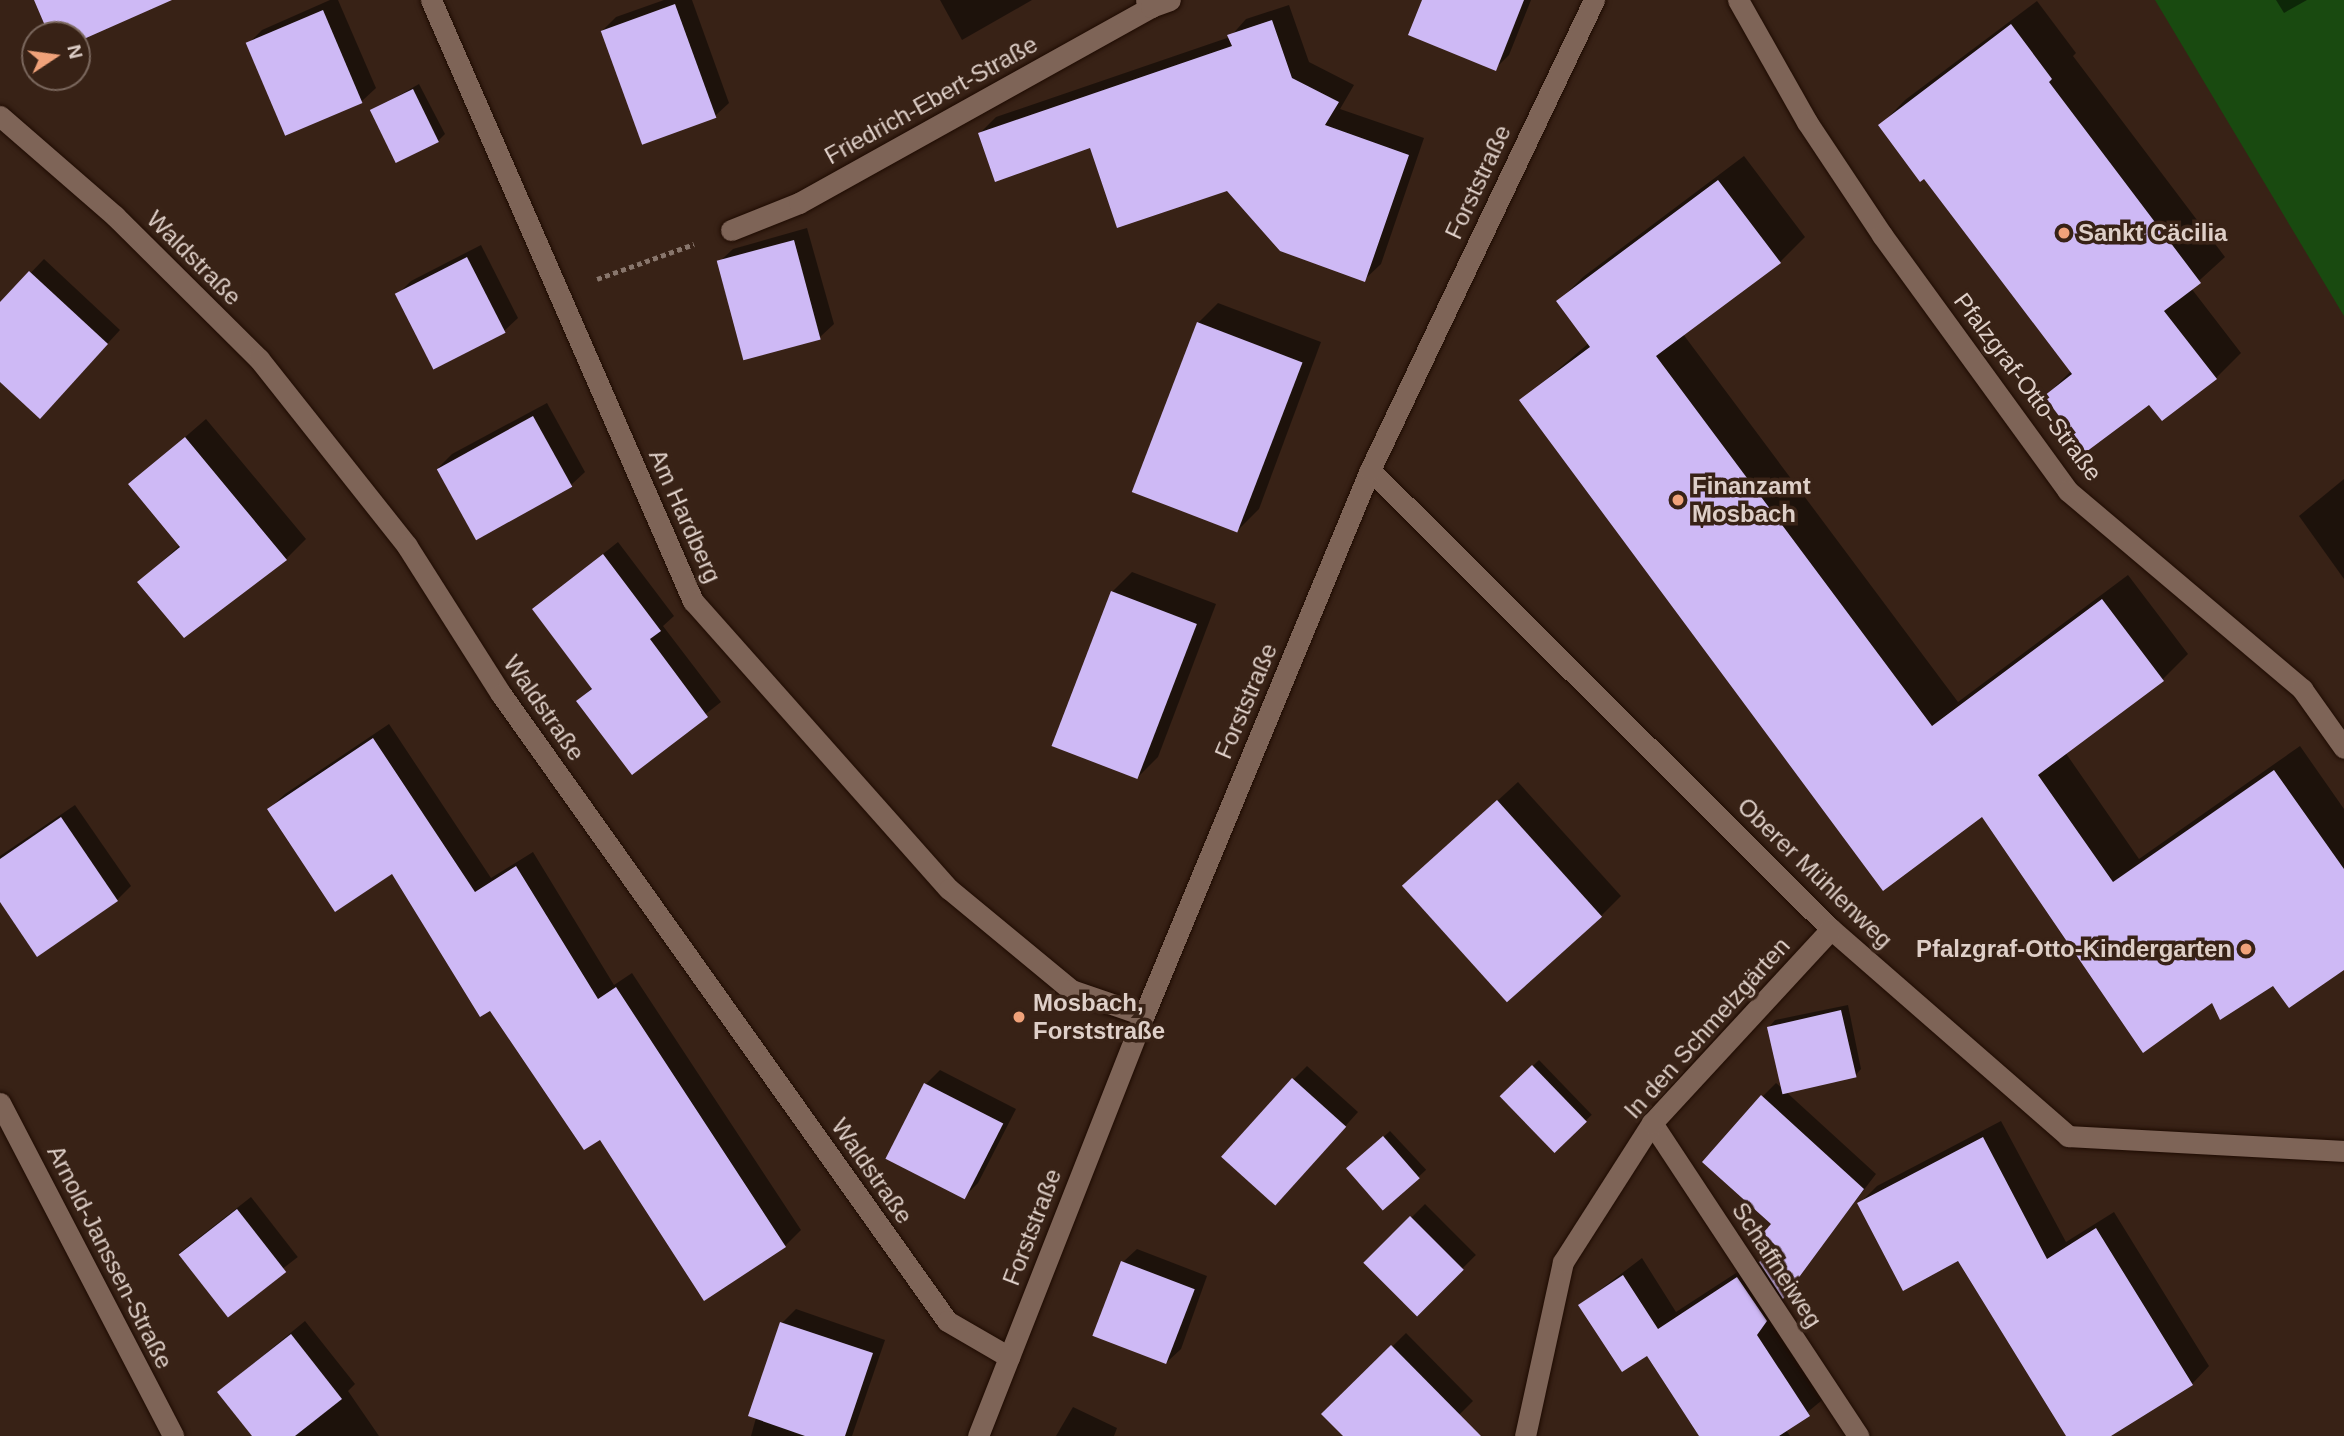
<!DOCTYPE html>
<html>
<head>
<meta charset="utf-8">
<style>
	body { margin:0 }
	#map { position:relative; width:2344px; height:1436px; overflow:hidden; background:#382216; font-family:Helvetica,sans-serif }
	div>[style] { position:absolute }
	[style*='--x'] { left:calc(var(--x)*1px); top:calc(var(--y)*1px); width:calc(var(--w)*1px); rotate:calc(var(--a)*1deg) }
	.green>* { inset:0; background:#194a10 }
	.shadow>* { inset:0; background:#0007; transform-origin:0 0 }
	.building>* { inset:0; background:#ceb9f5; transform-origin:0 0 }
	.path>* { height:4.5px; margin-top:-2.25px; transform-origin:0; background:repeating-linear-gradient(90deg,#88766c 0 5px,transparent 0 8.5px) }
	.roads { filter:drop-shadow(0 0 2px #1e0b02) drop-shadow(0 0 2px #1e0b02) }
	.lane>* { height:21px; margin:-10.5px; padding:0 10.5px; transform-origin:10.5px; border-radius:10.5px; background:#7e6457 }
	.street>* { height:21px; margin:-10.5px; padding:0 10.5px; transform-origin:10.5px; border-radius:10.5px; background:#7e6457 }
	.secondary>* { height:21px; margin:-10.5px; padding:0 10.5px; transform-origin:10.5px; border-radius:10.5px; background:#7e6457 }
	.dots>* { width:19px; height:19px; translate:-50% -50%; box-sizing:border-box; border:4px solid #382216; border-radius:50% }
	span { translate:-50% -50%; white-space:nowrap; text-align:center; line-height:1.15; -webkit-text-stroke:7px #382216; paint-order:stroke }
	.street-label { font-size:24px; color:#decfc8 }
	.poi-label { font-size:24px; color:#decfc8; font-weight:700 }
	.left { translate:0 -50%; text-align:left }
	.right { translate:-100% -50%; text-align:right }
	.north { position:absolute; left:21px; top:21px; width:70px; height:70px; box-sizing:border-box; background:#382216; border:2px solid #7a675d; border-radius:50%; rotate:77deg; font-size:19px; font-weight:700; line-height:28px; text-align:center; color:#decfc8 }
	.north::after { content:''; display:block; margin:auto; width:24px; height:32px; background:#f0a27a; clip-path:polygon(50% 0,100% 100%,50% 72%,0 100%) }
</style>
</head>
<body>
<div id="map">
	<div class="green">
		<div style="clip-path:polygon(2155px 0,2344px 0,2344px 316px)"></div>
	</div>
	<div class="shadow">
		<div style="clip-path:polygon(330px 0,338px 0,376px 88px,362px 101px,288px 134px,248px 44px,262px 30px)"></div>
		<div style="clip-path:polygon(664px 0,692px 0,729px 103px,715px 116px,602px 31px,616px 17px)"></div>
		<div style="clip-path:polygon(940px 0,1032px 0,962px 40px)"></div>
		<div style="clip-path:polygon(1424px 0,1531px 0,1509px 55px,1495px 69px)"></div>
		<div style="clip-path:polygon(2276px 0,2307px 0,2284px 13px)"></div>
		<div style="clip-path:polygon(2037px 1px,2076px 53px,2073px 56px,2225px 257px,2191px 288px,2241px 353px,2216px 378px,2150px 402px,2046px 396px,2071px 371px,1924px 176px,1880px 126px,1905px 100px)"></div>
		<div style="clip-path:polygon(1289px 5px,1309px 62px,1354px 85px,1340px 109px,1424px 138px,1381px 264px,1364px 280px,1228px 189px,1091px 146px,980px 133px,996px 117px,1230px 37px,1246px 19px)"></div>
		<div style="clip-path:polygon(419px 84px,445px 134px,438px 141px,372px 111px)"></div>
		<div style="clip-path:polygon(1744px 156px,1805px 237px,1780px 262px,1683px 334px,1958px 702px,2128px 575px,2188px 654px,2163px 679px,2065px 752px,2139px 859px,2300px 746px,2344px 809px,2344px 967px,2213px 1000px,1983px 814px,1521px 401px,1589px 343px,1558px 302px,1583px 277px)"></div>
		<div style="clip-path:polygon(807px 228px,834px 324px,820px 337px,719px 262px,733px 249px)"></div>
		<div style="clip-path:polygon(481px 245px,518px 318px,504px 331px,397px 295px,411px 281px)"></div>
		<div style="clip-path:polygon(44px 259px,120px 330px,53px 403px,0 380px,0 305px)"></div>
		<div style="clip-path:polygon(1218px 303px,1321px 342px,1259px 509px,1239px 529px,1198px 323px)"></div>
		<div style="clip-path:polygon(547px 403px,585px 472px,571px 485px,438px 468px,452px 454px)"></div>
		<div style="clip-path:polygon(206px 419px,306px 539px,286px 559px,140px 582px,180px 545px,131px 484px)"></div>
		<div style="clip-path:polygon(2344px 479px,2344px 579px,2299px 516px)"></div>
		<div style="clip-path:polygon(618px 542px,674px 616px,663px 626px,721px 702px,632px 772px,578px 701px,593px 687px,534px 609px)"></div>
		<div style="clip-path:polygon(1132px 572px,1216px 604px,1158px 757px,1138px 777px,1112px 592px)"></div>
		<div style="clip-path:polygon(389px 724px,491px 878px,533px 852px,614px 985px,632px 973px,801px 1230px,785px 1246px,704px 1298px,600px 1137px,490px 1008px,392px 872px,269px 809px,285px 794px)"></div>
		<div style="clip-path:polygon(1518px 782px,1621px 896px,1601px 916px,1425px 867px)"></div>
		<div style="clip-path:polygon(75px 805px,131px 886px,117px 900px,0 899px,0 856px)"></div>
		<div style="clip-path:polygon(1848px 1005px,1861px 1069px,1855px 1076px,1784px 1090px,1876px 1174px,1781px 1298px,1784px 1302px,1774px 1316px,1827px 1396px,1786px 1430px,1790px 1436px,1701px 1436px,1647px 1353px,1580px 1305px,1642px 1258px,1676px 1312px,1756px 1260px,1760px 1265px,1779px 1247px,1763px 1096px,1776px 1083px,1782px 1088px,1769px 1027px,1775px 1020px)"></div>
		<div style="left:1539px;top:1060px;width:76px;height:51px;rotate:46deg"></div>
		<div style="clip-path:polygon(1307px 1066px,1358px 1112px,1289px 1189px,1293px 1080px)"></div>
		<div style="clip-path:polygon(940px 1070px,1016px 1109px,978px 1183px,964px 1197px,926px 1084px)"></div>
		<div style="clip-path:polygon(2001px 1121px,2066px 1242px,2114px 1212px,2209px 1366px,2192px 1384px,2108px 1436px,2068px 1436px,1959px 1259px,1859px 1204px,1877px 1186px)"></div>
		<div style="left:1390px;top:1131px;width:53px;height:56px;rotate:47deg"></div>
		<div style="left:251px;top:1197px;width:76px;height:91px;rotate:52deg"></div>
		<div style="left:1425px;top:1204px;width:72px;height:83px;rotate:45deg"></div>
		<div style="clip-path:polygon(1137px 1249px,1207px 1276px,1181px 1349px,1167px 1362px,1123px 1262px)"></div>
		<div style="clip-path:polygon(796px 1309px,885px 1340px,852px 1436px,751px 1436px,782px 1323px)"></div>
		<div style="clip-path:polygon(305px 1321px,355px 1384px,348px 1391px,379px 1436px,254px 1436px,219px 1392px)"></div>
		<div style="clip-path:polygon(1406px 1333px,1473px 1401px,1438px 1436px,1345px 1436px,1324px 1414px)"></div>
		<div style="clip-path:polygon(1073px 1407px,1117px 1428px,1114px 1436px,1056px 1436px)"></div>
	</div>
	<div class="building">
		<div style="clip-path:polygon(34px 0,172px 0,77px 42px,77px 35px,49px 35px)"></div>
		<div style="clip-path:polygon(1422px 0,1524px 0,1496px 71px,1408px 35px)"></div>
		<div style="left:675px;top:4px;width:121px;height:79px;rotate:70deg"></div>
		<div style="left:323px;top:10px;width:101px;height:84px;rotate:67deg"></div>
		<div style="clip-path:polygon(1272px 20px,1292px 78px,1339px 102px,1325px 125px,1409px 155px,1365px 282px,1280px 251px,1227px 191px,1117px 228px,1090px 148px,995px 182px,978px 133px,1232px 46px,1227px 35px)"></div>
		<div style="clip-path:polygon(2011px 24px,2052px 79px,2049px 82px,2201px 283px,2164px 311px,2217px 379px,2162px 421px,2149px 405px,2086px 452px,2044px 396px,2072px 374px,1924px 179px,1920px 182px,1878px 125px)"></div>
		<div style="left:413px;top:89px;width:59px;height:48px;rotate:64deg"></div>
		<div style="clip-path:polygon(1718px 180px,1781px 263px,1656px 356px,1932px 726px,2102px 599px,2164px 681px,2038px 775px,2113px 882px,2274px 770px,2344px 869px,2344px 970px,2289px 1008px,2273px 986px,2220px 1020px,2212px 1003px,2143px 1053px,1982px 817px,1883px 891px,1519px 400px,1590px 347px,1556px 301px)"></div>
		<div style="left:794px;top:240px;width:103px;height:80px;rotate:75deg"></div>
		<div style="left:467px;top:257px;width:85px;height:81px;rotate:63deg"></div>
		<div style="clip-path:polygon(29px 271px,108px 344px,40px 419px,0 382px,0 302px)"></div>
		<div style="left:1197px;top:322px;width:113px;height:182px;rotate:21deg"></div>
		<div style="left:533px;top:416px;width:81px;height:110px;rotate:61deg"></div>
		<div style="clip-path:polygon(185px 437px,287px 560px,184px 638px,137px 582px,180px 547px,128px 484px)"></div>
		<div style="clip-path:polygon(603px 554px,661px 631px,650px 639px,708px 717px,632px 775px,576px 701px,592px 689px,532px 609px)"></div>
		<div style="left:1111px;top:591px;width:92px;height:166px;rotate:21deg"></div>
		<div style="clip-path:polygon(373px 738px,475px 892px,516px 866px,598px 999px,616px 987px,786px 1247px,704px 1301px,600px 1140px,584px 1150px,490px 1011px,480px 1017px,392px 874px,335px 912px,267px 809px)"></div>
		<div style="left:1497px;top:800px;width:157px;height:128px;rotate:48deg"></div>
		<div style="clip-path:polygon(61px 817px,118px 901px,37px 957px,0 902px,0 859px)"></div>
		<div style="left:1841px;top:1010px;width:69px;height:76px;rotate:77deg"></div>
		<div style="left:1532px;top:1065px;width:79px;height:45px;rotate:46deg"></div>
		<div style="left:1292px;top:1078px;width:73px;height:106px;rotate:42deg"></div>
		<div style="left:924px;top:1083px;width:89px;height:85px;rotate:27deg"></div>
		<div style="clip-path:polygon(1761px 1095px,1864px 1189px,1783px 1299px,1759px 1262px,1779px 1249px,1763px 1233px,1771px 1224px,1702px 1162px)"></div>
		<div style="left:1383px;top:1136px;width:56px;height:49px;rotate:49deg"></div>
		<div style="clip-path:polygon(1983px 1137px,2047px 1259px,2096px 1228px,2193px 1385px,2111px 1436px,2066px 1436px,1958px 1261px,1903px 1291px,1857px 1203px)"></div>
		<div style="left:237px;top:1209px;width:80px;height:74px;rotate:52deg"></div>
		<div style="left:1410px;top:1216px;width:76px;height:66px;rotate:45deg"></div>
		<div style="left:1121px;top:1261px;width:79px;height:80px;rotate:21deg"></div>
		<div style="clip-path:polygon(1623px 1275px,1658px 1329px,1737px 1277px,1767px 1321px,1757px 1335px,1810px 1416px,1779px 1436px,1699px 1436px,1647px 1356px,1622px 1372px,1578px 1305px)"></div>
		<div style="clip-path:polygon(780px 1322px,873px 1353px,845px 1436px,805px 1436px,748px 1416px)"></div>
		<div style="clip-path:polygon(291px 1334px,342px 1399px,295px 1436px,252px 1436px,217px 1392px)"></div>
		<div style="clip-path:polygon(1391px 1345px,1481px 1436px,1343px 1436px,1321px 1414px)"></div>
	</div>
	<div class="path">
		<div style="--x:597;--y:279;--w:103;--a:-19.8"></div>
	</div>
	<div class="roads">
		<div class="lane">
			<div style="--x:731;--y:230;--w:73;--a:-21.7"></div>
			<div style="--x:799;--y:203;--w:403;--a:-29.1"></div>
		</div>
		<div class="street">
			<div style="--x:431;--y:0;--w:656;--a:66.45"></div>
			<div style="--x:693;--y:601;--w:385;--a:48.4"></div>
			<div style="--x:949;--y:889;--w:158;--a:39.6"></div>
			<div style="--x:1071;--y:990;--w:77;--a:18.9"></div>
			<div style="--x:1146;--y:0;--w:9;--a:54"></div>
			<div style="--x:1151;--y:7;--w:20;--a:-20"></div>
			<div style="--x:0;--y:116;--w:152;--a:41"></div>
			<div style="--x:115;--y:216;--w:203;--a:44.8"></div>
			<div style="--x:259;--y:359;--w:238;--a:51.6"></div>
			<div style="--x:407;--y:546;--w:175;--a:57.6"></div>
			<div style="--x:501;--y:694;--w:769;--a:54.57"></div>
			<div style="--x:947;--y:1321;--w:72;--a:30.1"></div>
			<div style="--x:1370;--y:470;--w:651;--a:44.88"></div>
			<div style="--x:1831;--y:929;--w:315;--a:41.1"></div>
			<div style="--x:2068;--y:1136;--w:276;--a:3.1"></div>
			<div style="--x:0;--y:1103;--w:375;--a:62.5"></div>
			<div style="--x:1652;--y:1123;--w:375;--a:56.6"></div>
			<div style="--x:978;--y:1436;--w:453;--a:-68.5"></div>
			<div style="--x:1144;--y:1015;--w:590;--a:-67.48"></div>
			<div style="--x:1370;--y:470;--w:521;--a:-64.52"></div>
			<div style="--x:1525;--y:1436;--w:178;--a:-77.7"></div>
			<div style="--x:1563;--y:1262;--w:165;--a:-57.4"></div>
			<div style="--x:1652;--y:1123;--w:264;--a:-47.3"></div>
		</div>
		<div class="secondary">
			<div style="--x:1738;--y:0;--w:140;--a:60.5"></div>
			<div style="--x:1807;--y:122;--w:136;--a:56.4"></div>
			<div style="--x:1882;--y:235;--w:316;--a:54"></div>
			<div style="--x:2068;--y:491;--w:307;--a:40.2"></div>
			<div style="--x:2302;--y:689;--w:72;--a:54.6"></div>
		</div>
	</div>
	<div class="dots">
		<div style="left:2064px;top:233px;background:#f0a27a"></div>
		<div style="left:1678px;top:500px;background:#f0a27a"></div>
		<div style="left:2246px;top:949px;background:#f0a27a"></div>
		<div style="left:1019px;top:1017px;background:#f0a27a"></div>
	</div>
	<div class="street-label">
		<span style="left:931px;top:100px;rotate:-29deg">Friedrich-Ebert-Straße</span>
		<span style="left:1478px;top:182px;rotate:-65deg">Forststraße</span>
		<span style="left:194px;top:258px;rotate:45deg">Waldstraße</span>
		<span style="left:2028px;top:387px;rotate:53deg">Pfalzgraf-Otto-Straße</span>
		<span style="left:685px;top:516px;rotate:66deg">Am Hardberg</span>
		<span style="left:1246px;top:701px;rotate:-67deg">Forststraße</span>
		<span style="left:544px;top:708px;rotate:55deg">Waldstraße</span>
		<span style="left:1815px;top:873px;rotate:44deg">Oberer Mühlenweg</span>
		<span style="left:1707px;top:1028px;rotate:-48deg">In den Schmelzgärten</span>
		<span style="left:872px;top:1171px;rotate:55deg">Waldstraße</span>
		<span style="left:1032px;top:1227px;rotate:-69deg">Forststraße</span>
		<span style="left:110px;top:1257px;rotate:63deg">Arnold-Janssen-Straße</span>
		<span style="left:1777px;top:1265px;rotate:57deg">Schaffneiweg</span>
	</div>
	<div class="poi-label">
		<span class="left" style="left:2078px;top:233px">Sankt Cäcilia</span>
		<span class="left" style="left:1692px;top:500px">Finanzamt<br>Mosbach</span>
		<span class="right" style="left:2232px;top:949px">Pfalzgraf-Otto-Kindergarten</span>
		<span class="left" style="left:1033px;top:1017px">Mosbach,<br>Forststraße</span>
	</div>
	<div class="north">N</div>
</div>
</body>
</html>
